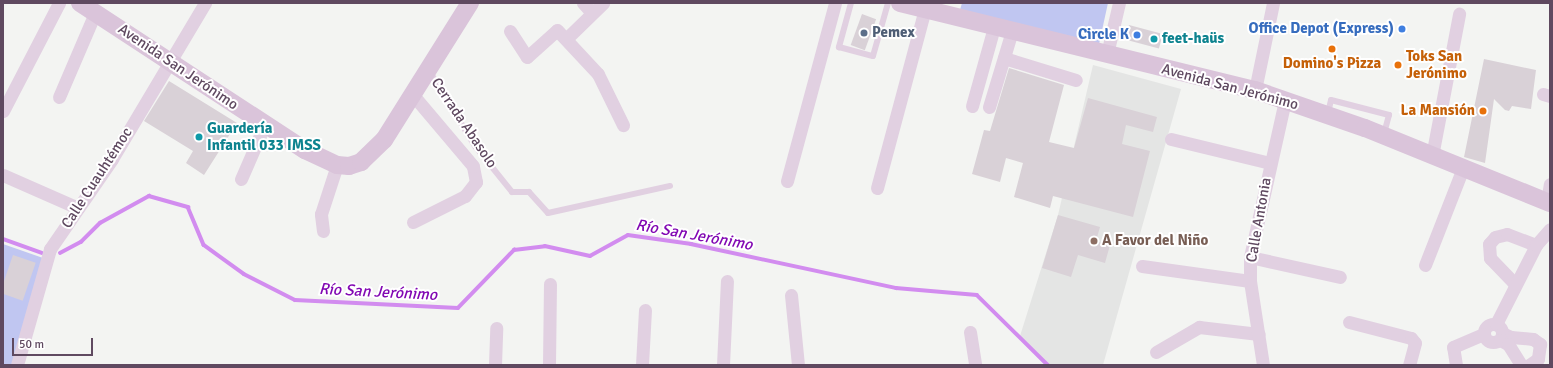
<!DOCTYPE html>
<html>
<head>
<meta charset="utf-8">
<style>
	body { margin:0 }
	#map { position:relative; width:1553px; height:368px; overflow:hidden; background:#f3f4f2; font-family:Signika,sans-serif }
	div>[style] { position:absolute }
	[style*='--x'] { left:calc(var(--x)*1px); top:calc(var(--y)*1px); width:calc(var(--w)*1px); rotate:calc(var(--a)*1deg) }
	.education>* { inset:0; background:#e4e5e4 }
	.green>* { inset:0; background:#c0c6f1 }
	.stream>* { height:3.5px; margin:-1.75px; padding:0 1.75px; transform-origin:1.75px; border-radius:1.75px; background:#d28cef }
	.building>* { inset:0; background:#d9d1d7; transform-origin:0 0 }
	.service>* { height:6px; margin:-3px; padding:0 3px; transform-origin:3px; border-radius:3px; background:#e1d0e1 }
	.minor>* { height:13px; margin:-6.5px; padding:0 6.5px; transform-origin:6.5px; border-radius:6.5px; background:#e1d0e1 }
	.minor>.ring { margin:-6.5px; padding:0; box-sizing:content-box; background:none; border:13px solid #e1d0e1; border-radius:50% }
	.secondary>* { height:18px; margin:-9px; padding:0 9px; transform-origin:9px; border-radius:9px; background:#dac4da }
	.dots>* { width:11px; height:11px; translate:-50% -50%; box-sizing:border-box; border:2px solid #fff; border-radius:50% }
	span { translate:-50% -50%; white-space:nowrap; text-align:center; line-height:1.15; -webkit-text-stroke:4px #fff; paint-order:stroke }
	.shop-label { font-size:15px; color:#366cbe; font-weight:700 }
	.right { translate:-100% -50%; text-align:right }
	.service-label { font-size:15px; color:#4e5e75; font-weight:700 }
	.left { translate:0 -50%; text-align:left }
	.culture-label { font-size:15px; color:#0d838f; font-weight:700 }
	.food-label { font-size:15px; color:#c56008; font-weight:700 }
	.street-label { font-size:15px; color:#5f4960 }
	.education-label { font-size:15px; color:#785e54; font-weight:700 }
	.water-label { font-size:16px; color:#8208b3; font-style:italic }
	.frame { position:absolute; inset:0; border:4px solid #5f4960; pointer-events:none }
	.scale { position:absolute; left:12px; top:338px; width:81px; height:18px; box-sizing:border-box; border:2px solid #5f4960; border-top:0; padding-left:5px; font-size:12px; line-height:14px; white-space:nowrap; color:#5f4960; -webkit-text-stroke:3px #fff; paint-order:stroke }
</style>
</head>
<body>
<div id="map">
	<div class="education">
		<div style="clip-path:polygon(1093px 65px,1181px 89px,1103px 365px,1048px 365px,1020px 336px,1058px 215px)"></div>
	</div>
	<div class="green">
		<div style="clip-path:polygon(962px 3px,1108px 3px,1099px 44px,960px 10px)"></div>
		<div style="clip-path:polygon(3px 244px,43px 258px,12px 365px,3px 365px)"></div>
	</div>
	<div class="stream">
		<div style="--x:3;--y:239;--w:41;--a:19.7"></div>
		<div style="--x:60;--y:253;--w:24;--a:-28"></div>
		<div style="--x:81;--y:242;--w:27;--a:-45"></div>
		<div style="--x:100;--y:223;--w:56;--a:-28.9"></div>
		<div style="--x:149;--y:196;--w:41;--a:15.8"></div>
		<div style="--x:188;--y:207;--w:41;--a:67.2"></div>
		<div style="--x:204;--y:245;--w:49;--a:35.9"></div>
		<div style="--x:244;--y:274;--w:57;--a:27"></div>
		<div style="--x:295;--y:300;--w:163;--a:2.8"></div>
		<div style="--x:458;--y:308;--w:81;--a:-46"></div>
		<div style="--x:514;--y:250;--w:31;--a:-7"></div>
		<div style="--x:545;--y:246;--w:46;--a:12.5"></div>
		<div style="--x:590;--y:256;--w:43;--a:-28.9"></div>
		<div style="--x:628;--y:235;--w:64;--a:8.1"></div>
		<div style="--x:691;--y:244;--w:210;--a:12.1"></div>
		<div style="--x:896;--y:288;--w:81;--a:4.9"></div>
		<div style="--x:977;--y:295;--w:100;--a:44.6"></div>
	</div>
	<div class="building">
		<div style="left:862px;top:14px;width:15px;height:33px;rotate:20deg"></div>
		<div style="left:1129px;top:25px;width:35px;height:15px;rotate:15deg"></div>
		<div style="clip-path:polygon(1484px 59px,1536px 70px,1531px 109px,1512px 106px,1509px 111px,1505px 110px,1494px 99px,1485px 163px,1464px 157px)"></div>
		<div style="clip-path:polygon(1009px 68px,1064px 85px,1049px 142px,1074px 148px,1088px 98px,1157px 117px,1153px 132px,1126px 125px,1122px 144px,1150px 151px,1133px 217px,1053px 196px,1050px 208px,1014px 197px,1023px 163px,1006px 158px,1000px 182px,972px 174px,984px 130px,990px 131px)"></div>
		<div style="clip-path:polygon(169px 81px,237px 123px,204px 175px,186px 163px,193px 151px,144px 121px)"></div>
		<div style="clip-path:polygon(1058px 215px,1100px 227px,1096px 241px,1110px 245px,1105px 263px,1078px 255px,1071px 277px,1042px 268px)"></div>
		<div style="left:13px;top:255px;width:24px;height:40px;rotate:19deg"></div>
	</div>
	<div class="service">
		<div style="--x:851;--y:3;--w:46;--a:105.3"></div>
		<div style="--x:839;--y:47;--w:35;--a:15"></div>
		<div style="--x:873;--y:56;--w:55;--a:-74.2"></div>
		<div style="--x:430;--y:72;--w:87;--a:58.7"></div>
		<div style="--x:475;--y:146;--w:59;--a:51.2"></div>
		<div style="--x:512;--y:192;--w:17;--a:0"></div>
		<div style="--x:529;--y:192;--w:28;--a:48"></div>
		<div style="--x:548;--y:213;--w:125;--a:-12.5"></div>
		<div style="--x:1328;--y:113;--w:13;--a:-77"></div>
		<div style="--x:1331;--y:100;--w:60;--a:14.5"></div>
		<div style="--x:1389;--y:115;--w:20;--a:105"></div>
	</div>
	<div class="minor">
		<div style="--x:583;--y:3;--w:13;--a:48"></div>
		<div style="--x:510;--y:31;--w:31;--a:57"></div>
		<div style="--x:527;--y:57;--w:40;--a:-42"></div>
		<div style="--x:557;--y:30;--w:60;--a:47"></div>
		<div style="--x:598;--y:74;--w:57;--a:63.9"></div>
		<div style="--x:566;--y:39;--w:52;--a:-44.2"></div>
		<div style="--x:1107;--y:54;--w:52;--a:-76.8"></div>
		<div style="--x:1004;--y:58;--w:75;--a:17"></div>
		<div style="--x:1255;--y:90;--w:89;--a:-78.3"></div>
		<div style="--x:1543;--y:94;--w:7;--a:16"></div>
		<div style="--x:59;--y:97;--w:91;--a:-66.8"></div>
		<div style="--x:972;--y:106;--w:82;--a:-74.4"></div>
		<div style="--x:989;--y:107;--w:79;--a:-73.2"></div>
		<div style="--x:3;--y:111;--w:122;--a:-62.6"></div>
		<div style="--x:1171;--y:139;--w:102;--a:13.6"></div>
		<div style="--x:1432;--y:156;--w:145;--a:-79.2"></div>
		<div style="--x:3;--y:175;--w:82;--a:23.7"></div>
		<div style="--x:241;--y:179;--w:60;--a:-66.4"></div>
		<div style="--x:787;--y:181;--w:184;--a:-74.9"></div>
		<div style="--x:877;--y:188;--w:185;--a:-75"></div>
		<div style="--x:1547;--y:202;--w:18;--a:-81"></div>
		<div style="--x:413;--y:222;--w:58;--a:-26.6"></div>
		<div style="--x:465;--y:196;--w:18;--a:-52"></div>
		<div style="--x:476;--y:182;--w:16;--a:-101"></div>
		<div style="--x:473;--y:166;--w:93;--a:-130.2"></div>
		<div style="--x:323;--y:231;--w:17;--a:-97"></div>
		<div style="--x:321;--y:214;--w:52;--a:-71.9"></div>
		<div style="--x:1250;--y:257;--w:92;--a:12.5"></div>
		<div style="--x:1425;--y:265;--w:104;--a:-68.6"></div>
		<div style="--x:1142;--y:266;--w:109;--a:7.9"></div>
		<div style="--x:1515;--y:284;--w:36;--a:-134"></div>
		<div style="--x:1490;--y:258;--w:14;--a:-94"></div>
		<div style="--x:1489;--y:244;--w:9;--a:-49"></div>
		<div style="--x:1495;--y:237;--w:12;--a:-14"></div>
		<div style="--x:1507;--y:234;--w:31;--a:21"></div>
		<div style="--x:791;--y:295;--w:70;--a:84.3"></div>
		<div style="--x:1349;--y:322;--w:64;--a:14.5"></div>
		<div style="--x:1411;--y:338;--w:6;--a:51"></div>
		<div style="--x:1415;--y:343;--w:23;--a:105"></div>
		<div class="ring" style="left:1484px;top:324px;width:5px;height:5px"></div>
		<div style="--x:1496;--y:324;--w:89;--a:-63.1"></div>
		<div style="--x:1536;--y:245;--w:21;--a:-49"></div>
		<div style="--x:970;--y:332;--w:33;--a:81"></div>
		<div style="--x:1502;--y:333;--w:10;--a:24"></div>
		<div style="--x:1511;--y:337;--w:22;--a:5"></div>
		<div style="--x:1533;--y:339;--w:9;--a:36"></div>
		<div style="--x:1540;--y:344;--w:15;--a:98"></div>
		<div style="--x:1538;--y:359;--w:11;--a:146"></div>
		<div style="--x:1500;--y:340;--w:9;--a:27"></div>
		<div style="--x:1508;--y:344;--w:25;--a:58"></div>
		<div style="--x:1156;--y:352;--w:50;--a:-30.2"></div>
		<div style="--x:1199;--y:327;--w:60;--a:6.7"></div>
		<div style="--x:17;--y:365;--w:121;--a:-74.1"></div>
		<div style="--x:50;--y:249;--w:109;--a:-55.4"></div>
		<div style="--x:112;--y:159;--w:182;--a:-59.2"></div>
		<div style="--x:495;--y:365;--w:37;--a:-88"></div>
		<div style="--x:549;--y:365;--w:81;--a:-89.3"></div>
		<div style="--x:642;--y:365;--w:55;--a:-86.9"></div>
		<div style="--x:723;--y:365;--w:84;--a:-87.3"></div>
		<div style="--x:1263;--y:365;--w:85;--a:-98.8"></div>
		<div style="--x:1250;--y:281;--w:24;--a:-90"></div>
		<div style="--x:1250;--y:257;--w:161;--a:-77.4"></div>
		<div style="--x:1456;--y:365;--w:18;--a:-99"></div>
		<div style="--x:1453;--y:347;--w:33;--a:-23"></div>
	</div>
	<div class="secondary">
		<div style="--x:80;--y:3;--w:269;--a:33.2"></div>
		<div style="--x:305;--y:150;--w:35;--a:25"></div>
		<div style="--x:337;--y:165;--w:12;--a:5"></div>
		<div style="--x:349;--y:166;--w:13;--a:-18"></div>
		<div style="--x:361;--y:162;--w:32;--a:-44"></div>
		<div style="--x:384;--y:140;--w:162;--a:-57.9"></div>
		<div style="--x:900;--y:3;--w:366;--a:13.8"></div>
		<div style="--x:1255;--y:90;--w:116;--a:19.1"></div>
		<div style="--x:1365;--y:128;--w:200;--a:22.1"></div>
	</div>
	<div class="dots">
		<div style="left:1402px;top:29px;background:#3f7fe0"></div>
		<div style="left:864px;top:33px;background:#5c6f8a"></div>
		<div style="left:1137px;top:35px;background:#3f7fe0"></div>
		<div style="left:1154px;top:39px;background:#0f9aa8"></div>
		<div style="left:1332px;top:49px;background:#e8710a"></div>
		<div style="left:1398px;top:65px;background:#e8710a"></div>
		<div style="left:1483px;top:111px;background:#e8710a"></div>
		<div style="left:199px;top:137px;background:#0f9aa8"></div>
		<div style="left:1094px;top:241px;background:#8d6e63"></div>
	</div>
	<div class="shop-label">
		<span class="right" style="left:1394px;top:29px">Office Depot (Express)</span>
		<span class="right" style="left:1129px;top:35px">Circle K</span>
	</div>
	<div class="service-label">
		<span class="left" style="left:872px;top:33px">Pemex</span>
	</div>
	<div class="culture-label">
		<span class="left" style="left:1162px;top:39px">feet-haüs</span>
		<span class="left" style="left:207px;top:137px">Guardería<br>Infantil 033 IMSS</span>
	</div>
	<div class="food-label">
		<span class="left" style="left:1406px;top:65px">Toks San<br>Jerónimo</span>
		<span style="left:1332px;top:64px">Domino's Pizza</span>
		<span class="right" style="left:1475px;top:111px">La Mansión</span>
	</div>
	<div class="street-label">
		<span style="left:178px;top:67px;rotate:34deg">Avenida San Jerónimo</span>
		<span style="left:1230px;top:87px;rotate:15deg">Avenida San Jerónimo</span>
		<span style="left:464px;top:123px;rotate:56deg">Cerrada Abasolo</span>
		<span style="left:97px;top:178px;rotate:-57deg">Calle Cuauhtémoc</span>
		<span style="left:1259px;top:220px;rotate:-80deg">Calle Antonia</span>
	</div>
	<div class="education-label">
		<span class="left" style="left:1102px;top:241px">A Favor del Niño</span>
	</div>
	<div class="water-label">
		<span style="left:694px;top:235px;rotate:10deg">Río San Jerónimo</span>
		<span style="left:378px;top:292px;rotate:3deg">Río San Jerónimo</span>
	</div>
	<div class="frame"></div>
	<div class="scale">50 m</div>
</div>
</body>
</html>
